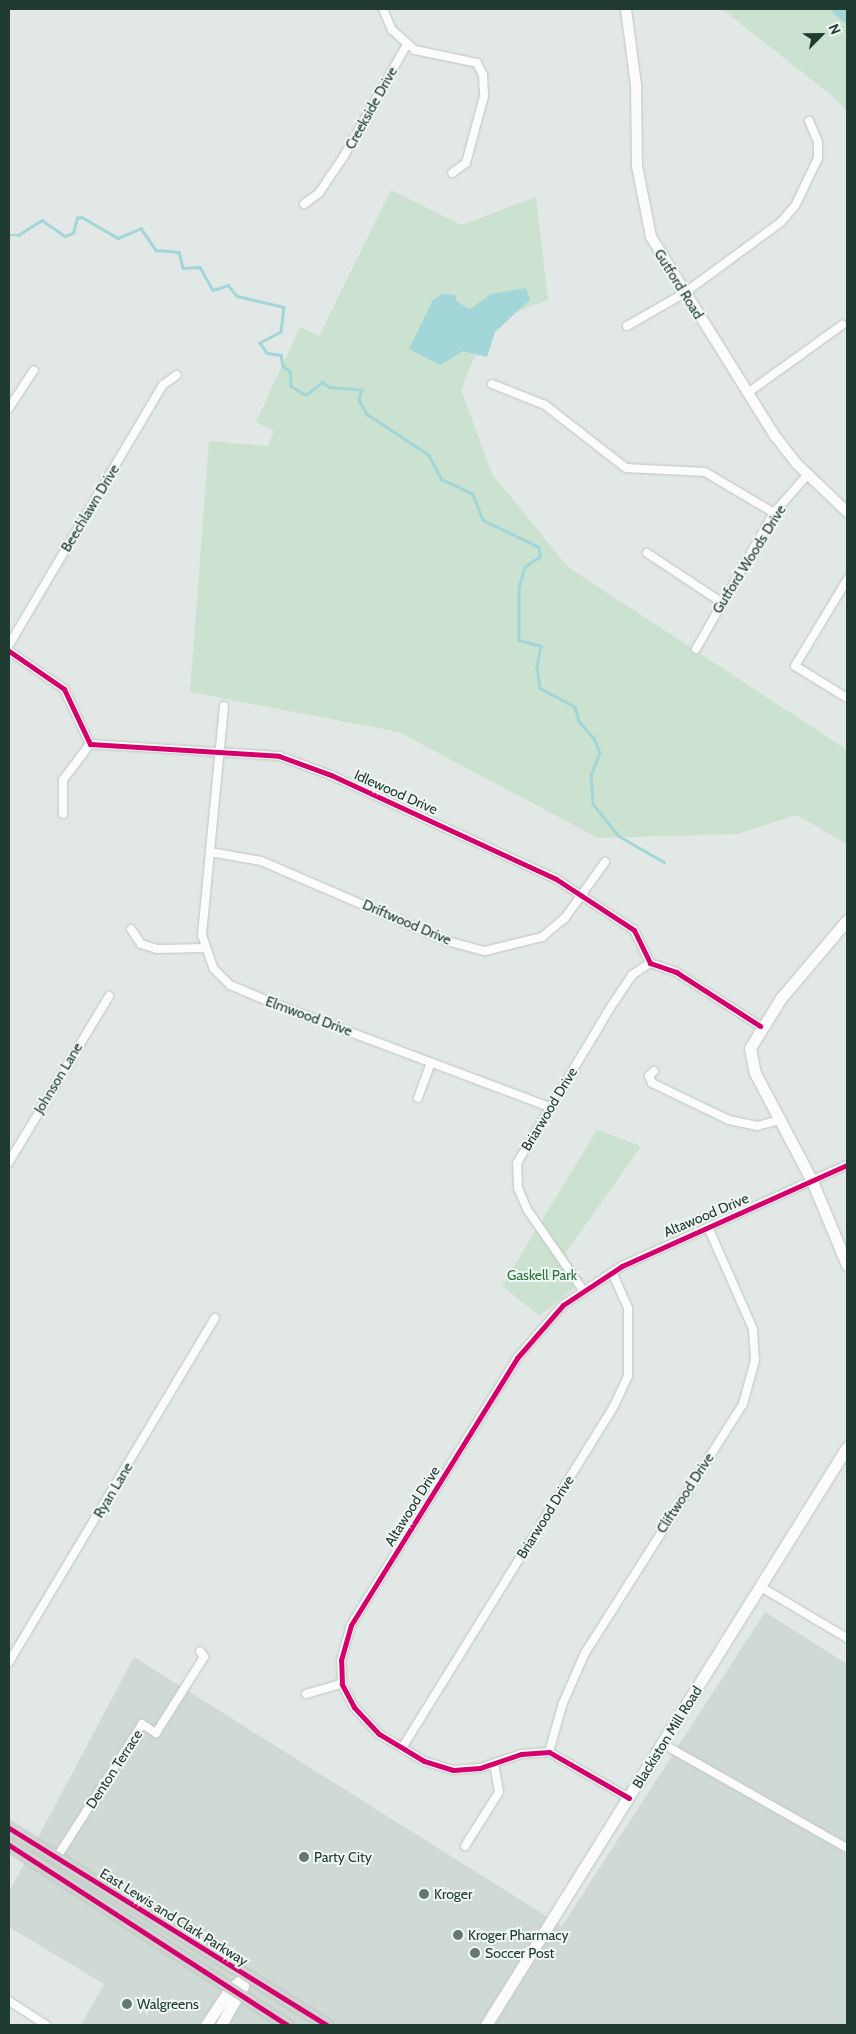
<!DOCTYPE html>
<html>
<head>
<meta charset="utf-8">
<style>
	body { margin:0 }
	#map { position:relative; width:856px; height:2034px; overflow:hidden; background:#e2e8e5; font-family:Cabin,sans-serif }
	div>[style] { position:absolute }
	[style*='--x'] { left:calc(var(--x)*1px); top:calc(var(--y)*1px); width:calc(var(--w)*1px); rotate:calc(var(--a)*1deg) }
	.built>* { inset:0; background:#d0dad4 }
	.green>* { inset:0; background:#cae2cf }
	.water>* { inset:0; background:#a2d6d8 }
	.stream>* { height:2.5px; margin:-1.25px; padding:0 1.25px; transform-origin:1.25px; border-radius:1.25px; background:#a2d6d8 }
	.river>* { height:14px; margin:-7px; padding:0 7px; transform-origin:7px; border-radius:7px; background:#a2d6d8 }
	.roads { filter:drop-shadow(0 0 1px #bfc5c2) drop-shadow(0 0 1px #bfc5c2) }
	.minor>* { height:8px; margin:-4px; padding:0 4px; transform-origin:4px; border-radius:4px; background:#fbfcfb }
	.tertiary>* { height:10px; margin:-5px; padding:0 5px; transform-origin:5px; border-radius:5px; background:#fbfcfb }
	.secondary>* { height:11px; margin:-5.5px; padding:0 5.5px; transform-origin:5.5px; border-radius:5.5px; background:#fbfcfb }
	.primary>* { height:12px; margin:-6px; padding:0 6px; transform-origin:6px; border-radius:6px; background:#cdd4d1 }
	.cycleway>* { height:5px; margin:-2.5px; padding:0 2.5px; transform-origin:2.5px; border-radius:2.5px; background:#d6006c }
	.dots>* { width:14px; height:14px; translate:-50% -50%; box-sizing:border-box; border:2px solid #f0f7f3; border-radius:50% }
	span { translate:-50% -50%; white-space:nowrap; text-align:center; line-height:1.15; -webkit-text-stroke:4px #f0f7f3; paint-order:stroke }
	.street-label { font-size:14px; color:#203b31 }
	.park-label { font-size:14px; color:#2a733e }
	.poi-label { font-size:14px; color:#203b31 }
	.left { translate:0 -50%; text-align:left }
	.frame { position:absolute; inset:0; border:10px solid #203b31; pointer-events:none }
	.north { position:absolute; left:796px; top:10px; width:50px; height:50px; -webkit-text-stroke:4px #f0f7f3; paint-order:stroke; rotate:67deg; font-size:14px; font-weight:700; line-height:20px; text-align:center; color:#203b31 }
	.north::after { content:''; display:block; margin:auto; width:18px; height:22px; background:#203b31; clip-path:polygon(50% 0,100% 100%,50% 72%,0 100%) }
</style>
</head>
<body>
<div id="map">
	<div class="built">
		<div style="clip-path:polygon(765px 1612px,847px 1664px,847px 2025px,81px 2025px,104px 1984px,9px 1927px,9px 1892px,134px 1657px,562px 1926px)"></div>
	</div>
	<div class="green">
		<div style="clip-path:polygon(722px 9px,847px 9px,847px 112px,836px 99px)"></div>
		<div style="clip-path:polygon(391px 190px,461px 225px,536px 197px,548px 300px,511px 314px,480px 342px,461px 390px,492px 474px,568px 567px,847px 750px,847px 844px,797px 815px,737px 834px,598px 838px,399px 732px,190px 692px,209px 441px,268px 446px,274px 431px,256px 422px,300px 327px,319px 336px)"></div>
		<div style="clip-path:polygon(597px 1130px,641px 1146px,565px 1254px,583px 1280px,540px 1316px,502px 1286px)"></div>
	</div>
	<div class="water">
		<div style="clip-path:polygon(526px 288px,530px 300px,495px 332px,487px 357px,463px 351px,440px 365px,409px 349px,433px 300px,442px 294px,455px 295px,457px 302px,470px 309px,491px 294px)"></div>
	</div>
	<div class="stream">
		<div style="--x:9;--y:235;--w:9;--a:0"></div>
		<div style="--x:18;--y:235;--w:28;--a:-32"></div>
		<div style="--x:42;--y:220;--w:28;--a:35"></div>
		<div style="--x:65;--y:236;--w:9;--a:-21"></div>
		<div style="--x:73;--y:233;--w:16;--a:-75"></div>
		<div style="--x:77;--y:218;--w:5;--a:-11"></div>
		<div style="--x:82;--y:217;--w:42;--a:30.3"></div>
		<div style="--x:118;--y:238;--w:25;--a:-23"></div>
		<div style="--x:141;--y:228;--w:27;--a:56"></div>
		<div style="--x:156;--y:250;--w:23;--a:5"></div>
		<div style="--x:179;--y:252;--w:16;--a:76"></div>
		<div style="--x:183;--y:268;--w:17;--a:-3"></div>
		<div style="--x:200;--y:267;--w:26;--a:61"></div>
		<div style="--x:213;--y:290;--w:16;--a:-18"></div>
		<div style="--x:228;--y:285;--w:14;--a:51"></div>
		<div style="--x:237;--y:296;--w:48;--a:13.2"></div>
		<div style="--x:284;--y:307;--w:25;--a:97"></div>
		<div style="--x:281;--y:332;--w:24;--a:152"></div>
		<div style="--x:260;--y:343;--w:12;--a:55"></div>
		<div style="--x:267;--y:353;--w:14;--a:8"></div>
		<div style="--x:281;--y:355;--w:11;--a:80"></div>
		<div style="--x:283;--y:366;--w:9;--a:36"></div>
		<div style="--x:290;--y:371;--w:15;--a:86"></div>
		<div style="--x:291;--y:386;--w:17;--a:31"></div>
		<div style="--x:306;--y:395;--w:21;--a:-39"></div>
		<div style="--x:322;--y:382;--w:9;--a:32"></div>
		<div style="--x:330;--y:387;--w:32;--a:5"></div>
		<div style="--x:362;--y:390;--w:10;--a:107"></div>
		<div style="--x:359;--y:400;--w:16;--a:60"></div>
		<div style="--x:367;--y:414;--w:74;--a:33.5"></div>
		<div style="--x:429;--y:455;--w:27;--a:63"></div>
		<div style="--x:441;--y:479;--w:35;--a:25"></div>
		<div style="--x:473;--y:494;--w:28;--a:69"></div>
		<div style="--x:483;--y:520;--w:62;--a:25.7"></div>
		<div style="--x:539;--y:547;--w:10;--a:84"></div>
		<div style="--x:540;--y:557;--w:18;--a:146"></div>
		<div style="--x:525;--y:567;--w:22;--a:106"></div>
		<div style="--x:519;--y:588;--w:52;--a:90"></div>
		<div style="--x:519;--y:640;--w:23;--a:15"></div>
		<div style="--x:541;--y:646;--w:21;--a:101"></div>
		<div style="--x:537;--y:667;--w:21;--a:82"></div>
		<div style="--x:540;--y:688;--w:40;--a:28"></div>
		<div style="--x:575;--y:707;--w:15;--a:74"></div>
		<div style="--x:579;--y:721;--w:23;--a:49"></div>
		<div style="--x:594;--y:738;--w:16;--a:68"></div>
		<div style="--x:600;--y:753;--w:24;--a:112"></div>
		<div style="--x:591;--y:775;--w:29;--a:86"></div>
		<div style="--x:593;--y:804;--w:41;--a:50.9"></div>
		<div style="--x:619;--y:836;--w:52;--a:30"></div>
	</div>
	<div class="river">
		<div style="--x:839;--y:9;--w:11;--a:41"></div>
	</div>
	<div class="roads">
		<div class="minor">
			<div style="--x:383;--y:9;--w:23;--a:67"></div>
			<div style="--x:392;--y:30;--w:30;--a:41"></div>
			<div style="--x:415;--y:50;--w:63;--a:11.8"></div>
			<div style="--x:477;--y:63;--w:13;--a:63"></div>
			<div style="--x:483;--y:75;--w:21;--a:87"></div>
			<div style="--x:484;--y:96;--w:69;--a:105"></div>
			<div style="--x:466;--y:163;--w:17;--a:144"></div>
			<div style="--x:304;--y:204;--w:19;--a:-36"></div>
			<div style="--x:319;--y:193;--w:45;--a:-56"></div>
			<div style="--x:344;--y:156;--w:129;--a:-60.6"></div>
			<div style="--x:627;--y:326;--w:64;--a:-29.7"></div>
			<div style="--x:683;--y:294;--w:122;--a:-36.3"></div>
			<div style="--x:781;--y:222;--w:21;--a:-49"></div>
			<div style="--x:795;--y:206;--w:53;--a:-64.4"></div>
			<div style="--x:818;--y:158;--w:16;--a:-90"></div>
			<div style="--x:818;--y:142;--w:23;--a:-113"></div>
			<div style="--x:492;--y:384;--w:57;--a:21.6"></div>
			<div style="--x:545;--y:405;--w:103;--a:37.9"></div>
			<div style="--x:626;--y:468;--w:79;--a:2.9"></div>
			<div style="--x:705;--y:472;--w:80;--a:30.7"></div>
			<div style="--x:749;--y:392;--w:115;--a:-35.8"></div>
			<div style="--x:9;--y:408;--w:45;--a:-56.7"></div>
			<div style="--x:647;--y:553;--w:89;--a:33.5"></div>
			<div style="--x:847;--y:580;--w:100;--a:121.2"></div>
			<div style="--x:795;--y:666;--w:61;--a:31.6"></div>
			<div style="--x:9;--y:645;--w:302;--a:-59.4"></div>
			<div style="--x:163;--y:385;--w:17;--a:-36"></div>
			<div style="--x:696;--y:649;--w:157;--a:-60.2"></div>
			<div style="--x:774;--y:513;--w:52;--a:-48.9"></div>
			<div style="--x:9;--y:651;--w:67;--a:34.6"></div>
			<div style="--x:64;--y:689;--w:61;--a:64.7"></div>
			<div style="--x:90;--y:744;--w:189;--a:3.6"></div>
			<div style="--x:279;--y:756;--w:55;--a:20.1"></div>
			<div style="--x:331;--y:775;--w:248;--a:24.8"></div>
			<div style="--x:556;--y:879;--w:93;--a:33.2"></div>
			<div style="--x:634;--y:930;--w:37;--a:64"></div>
			<div style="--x:650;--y:963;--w:28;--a:19"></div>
			<div style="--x:676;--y:972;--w:100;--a:32.7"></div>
			<div style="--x:224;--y:706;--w:230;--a:95.5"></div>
			<div style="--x:202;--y:935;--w:36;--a:71"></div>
			<div style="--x:214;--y:969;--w:23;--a:45"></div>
			<div style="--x:230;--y:985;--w:43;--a:23"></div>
			<div style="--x:270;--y:1002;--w:298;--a:20.6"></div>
			<div style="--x:63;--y:814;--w:34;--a:-90"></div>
			<div style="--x:63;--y:780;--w:45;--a:-53.1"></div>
			<div style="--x:210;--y:852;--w:52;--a:10"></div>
			<div style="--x:261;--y:861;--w:202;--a:23.3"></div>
			<div style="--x:447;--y:941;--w:39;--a:15"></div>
			<div style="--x:485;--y:951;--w:59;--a:-13.8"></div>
			<div style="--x:542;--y:937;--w:30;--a:-40"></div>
			<div style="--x:565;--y:918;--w:69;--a:-54.5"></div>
			<div style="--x:131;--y:929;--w:18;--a:56"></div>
			<div style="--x:141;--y:944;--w:17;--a:17"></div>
			<div style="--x:157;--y:949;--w:48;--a:-1.2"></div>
			<div style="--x:654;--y:1071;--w:7;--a:135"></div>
			<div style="--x:649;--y:1076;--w:8;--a:67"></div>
			<div style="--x:652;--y:1083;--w:85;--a:25.7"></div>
			<div style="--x:729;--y:1120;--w:29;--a:12"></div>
			<div style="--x:757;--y:1126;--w:24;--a:-15"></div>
			<div style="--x:418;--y:1098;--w:38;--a:-70"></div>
			<div style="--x:9;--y:1162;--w:194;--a:-58.9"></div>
			<div style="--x:583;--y:1290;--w:98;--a:-124.7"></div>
			<div style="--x:527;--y:1209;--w:23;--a:-113"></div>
			<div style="--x:518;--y:1188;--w:25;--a:-92"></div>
			<div style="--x:517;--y:1163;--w:181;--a:-59"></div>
			<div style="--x:610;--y:1008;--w:40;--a:-56"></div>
			<div style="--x:632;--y:975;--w:22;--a:-34"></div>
			<div style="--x:761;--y:1587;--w:100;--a:30.7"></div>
			<div style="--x:9;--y:1662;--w:401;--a:-59.1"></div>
			<div style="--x:306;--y:1694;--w:37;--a:-16"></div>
			<div style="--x:663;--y:1744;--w:211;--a:29.5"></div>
			<div style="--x:402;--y:1748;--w:402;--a:-58.2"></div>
			<div style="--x:614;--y:1406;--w:33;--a:-65"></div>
			<div style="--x:628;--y:1376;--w:68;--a:-90"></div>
			<div style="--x:628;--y:1308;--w:39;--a:-114"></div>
			<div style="--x:549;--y:1752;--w:51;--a:-74.1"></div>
			<div style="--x:563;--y:1703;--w:55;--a:-66.3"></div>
			<div style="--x:585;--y:1653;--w:295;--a:-57.6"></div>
			<div style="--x:743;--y:1404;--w:46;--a:-74.7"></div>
			<div style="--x:755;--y:1360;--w:31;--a:-94"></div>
			<div style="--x:753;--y:1329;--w:111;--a:-113.8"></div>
			<div style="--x:629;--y:1798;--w:92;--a:-150.1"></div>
			<div style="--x:549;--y:1752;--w:28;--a:176"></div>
			<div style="--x:521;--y:1754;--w:43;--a:161.1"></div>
			<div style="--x:480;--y:1768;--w:27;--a:176"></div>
			<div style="--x:453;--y:1770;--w:30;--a:-163"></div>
			<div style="--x:424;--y:1761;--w:52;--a:-149"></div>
			<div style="--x:379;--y:1734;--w:37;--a:-133"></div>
			<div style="--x:354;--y:1707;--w:26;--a:-118"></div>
			<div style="--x:342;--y:1684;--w:24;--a:-92"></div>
			<div style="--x:341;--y:1660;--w:36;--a:-74"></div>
			<div style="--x:351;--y:1625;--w:314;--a:-58.1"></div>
			<div style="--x:517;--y:1358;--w:70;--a:-49"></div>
			<div style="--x:563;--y:1305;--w:71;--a:-33.5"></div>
			<div style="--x:622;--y:1266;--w:247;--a:-24.2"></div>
			<div style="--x:465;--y:1846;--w:64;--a:-57.8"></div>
			<div style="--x:499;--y:1792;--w:28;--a:-100"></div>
			<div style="--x:57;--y:1857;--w:158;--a:-57.4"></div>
			<div style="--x:142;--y:1724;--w:17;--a:33"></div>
			<div style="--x:156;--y:1733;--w:90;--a:-57.7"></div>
			<div style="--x:204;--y:1657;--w:7;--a:-124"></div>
			<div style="--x:9;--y:2001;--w:44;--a:33"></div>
		</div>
		<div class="tertiary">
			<div style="--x:626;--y:9;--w:77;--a:82.5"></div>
			<div style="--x:636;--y:85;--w:81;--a:89.3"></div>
			<div style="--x:637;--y:166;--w:72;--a:78.8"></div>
			<div style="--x:651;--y:237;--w:234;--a:58.1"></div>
			<div style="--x:775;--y:436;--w:36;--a:52"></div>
			<div style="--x:797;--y:464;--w:69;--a:43.8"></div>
		</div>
		<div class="secondary">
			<div style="--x:847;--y:920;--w:102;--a:130.2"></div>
			<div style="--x:781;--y:998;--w:59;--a:121.8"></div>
			<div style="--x:750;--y:1048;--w:25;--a:79"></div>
			<div style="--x:755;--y:1073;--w:122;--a:62.2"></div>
			<div style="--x:812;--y:1181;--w:91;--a:67.4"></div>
			<div style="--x:206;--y:2025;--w:43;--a:-56.3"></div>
			<div style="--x:230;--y:1989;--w:22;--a:-39"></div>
			<div style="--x:221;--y:2025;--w:45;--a:-60.6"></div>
			<div style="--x:486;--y:2025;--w:681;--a:-58.01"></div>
		</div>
		<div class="primary">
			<div style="--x:9;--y:1828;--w:374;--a:31.8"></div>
			<div style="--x:9;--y:1845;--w:331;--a:32.9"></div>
		</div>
	</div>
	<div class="cycleway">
		<div style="--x:9;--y:651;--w:67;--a:34.6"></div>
		<div style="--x:64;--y:689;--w:61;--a:64.7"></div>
		<div style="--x:90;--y:744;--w:189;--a:3.6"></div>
		<div style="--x:279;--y:756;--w:55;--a:20.1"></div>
		<div style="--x:331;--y:775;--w:248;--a:24.8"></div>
		<div style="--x:556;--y:879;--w:93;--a:33.2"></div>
		<div style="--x:634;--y:930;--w:37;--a:64"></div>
		<div style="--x:650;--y:963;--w:28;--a:19"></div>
		<div style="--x:676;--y:972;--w:100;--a:32.7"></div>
		<div style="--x:629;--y:1798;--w:92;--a:-150.1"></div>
		<div style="--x:549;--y:1752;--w:28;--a:176"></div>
		<div style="--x:521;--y:1754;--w:43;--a:161.1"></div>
		<div style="--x:480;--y:1768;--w:27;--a:176"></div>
		<div style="--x:453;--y:1770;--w:30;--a:-163"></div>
		<div style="--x:424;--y:1761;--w:52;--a:-149"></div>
		<div style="--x:379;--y:1734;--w:37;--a:-133"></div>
		<div style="--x:354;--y:1707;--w:26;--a:-118"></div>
		<div style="--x:342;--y:1684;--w:24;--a:-92"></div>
		<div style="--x:341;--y:1660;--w:36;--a:-74"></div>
		<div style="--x:351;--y:1625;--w:314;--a:-58.1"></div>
		<div style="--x:517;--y:1358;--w:70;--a:-49"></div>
		<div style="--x:563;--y:1305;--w:71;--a:-33.5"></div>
		<div style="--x:622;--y:1266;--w:247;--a:-24.2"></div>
		<div style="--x:9;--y:1828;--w:374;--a:31.8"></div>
		<div style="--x:9;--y:1845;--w:331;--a:32.9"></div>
	</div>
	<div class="dots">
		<div style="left:304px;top:1857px;background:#647870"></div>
		<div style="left:424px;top:1894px;background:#647870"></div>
		<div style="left:458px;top:1935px;background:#647870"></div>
		<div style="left:475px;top:1953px;background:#647870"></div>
		<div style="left:127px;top:2004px;background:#647870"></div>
	</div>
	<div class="street-label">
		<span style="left:371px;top:108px;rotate:-61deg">Creekside Drive</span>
		<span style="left:679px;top:284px;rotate:58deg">Gutford Road</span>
		<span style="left:90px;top:508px;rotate:-59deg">Beechlawn Drive</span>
		<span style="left:749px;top:559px;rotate:-58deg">Gutford Woods Drive</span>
		<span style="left:396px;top:792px;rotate:24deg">Idlewood Drive</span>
		<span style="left:407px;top:922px;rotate:23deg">Driftwood Drive</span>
		<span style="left:309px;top:1016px;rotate:20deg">Elmwood Drive</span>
		<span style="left:58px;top:1078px;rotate:-59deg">Johnson Lane</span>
		<span style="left:549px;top:1109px;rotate:-59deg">Briarwood Drive</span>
		<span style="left:706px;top:1215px;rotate:-23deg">Altawood Drive</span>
		<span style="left:113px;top:1490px;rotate:-59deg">Ryan Lane</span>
		<span style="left:685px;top:1493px;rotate:-57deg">Cliftwood Drive</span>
		<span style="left:412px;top:1506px;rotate:-58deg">Altawood Drive</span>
		<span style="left:545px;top:1517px;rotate:-58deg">Briarwood Drive</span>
		<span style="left:667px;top:1737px;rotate:-58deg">Blackiston Mill Road</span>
		<span style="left:114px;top:1769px;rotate:-57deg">Denton Terrace</span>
		<span style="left:174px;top:1917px;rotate:32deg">East Lewis and Clark Parkway</span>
	</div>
	<div class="park-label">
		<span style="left:542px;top:1275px">Gaskell Park</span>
	</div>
	<div class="poi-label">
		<span class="left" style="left:314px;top:1857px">Party City</span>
		<span class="left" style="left:434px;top:1894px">Kroger</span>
		<span class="left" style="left:468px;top:1935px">Kroger Pharmacy</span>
		<span class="left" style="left:485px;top:1953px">Soccer Post</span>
		<span class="left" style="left:137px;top:2004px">Walgreens</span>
	</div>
	<div class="frame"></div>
	<div class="north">N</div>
</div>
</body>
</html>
